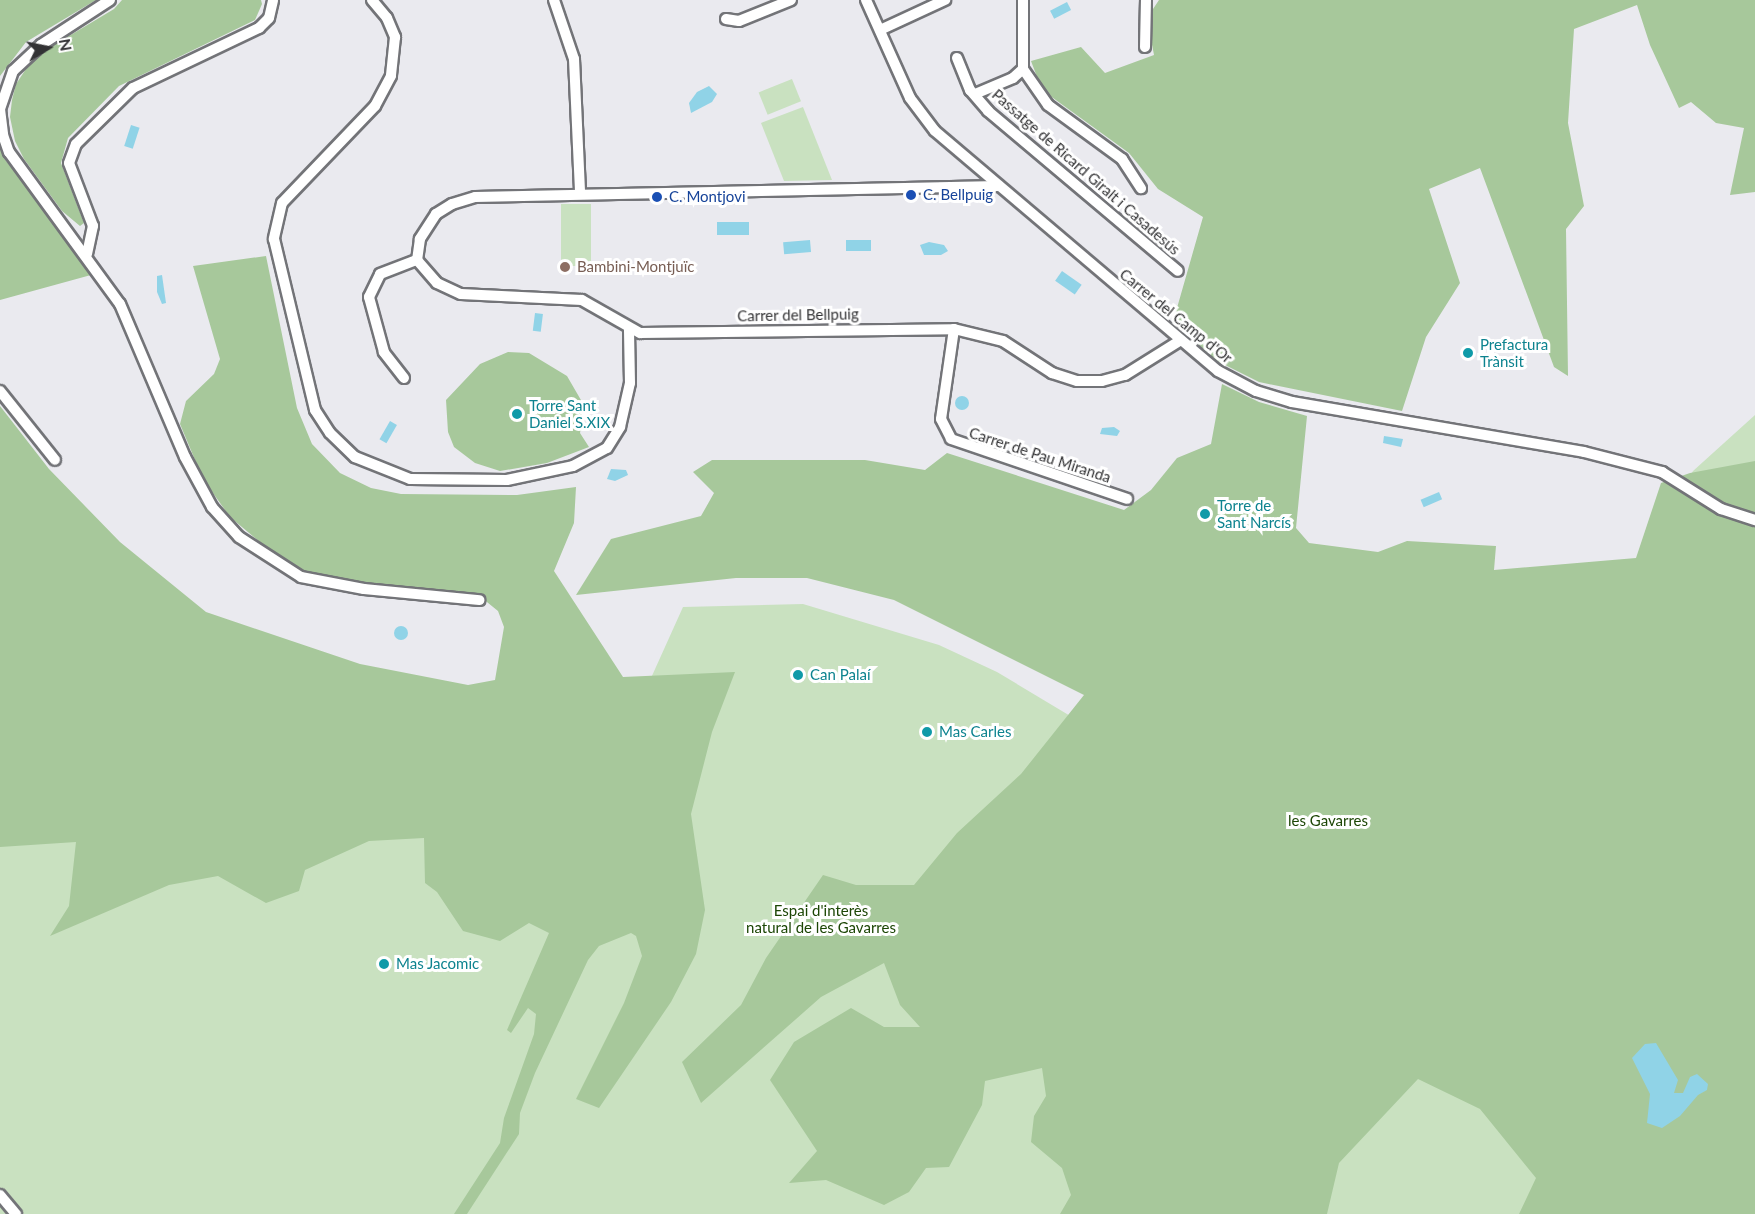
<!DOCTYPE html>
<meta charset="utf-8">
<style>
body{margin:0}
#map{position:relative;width:1755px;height:1214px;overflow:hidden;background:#eaeaef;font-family:Lato,sans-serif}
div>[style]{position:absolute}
.green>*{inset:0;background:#c9e1c0;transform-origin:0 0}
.forest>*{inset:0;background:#a7c89b}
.water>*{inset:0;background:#90d3e7;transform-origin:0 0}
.round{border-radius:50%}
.roads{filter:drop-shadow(2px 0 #737478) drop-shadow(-2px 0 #737478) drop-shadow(0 2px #737478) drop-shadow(0 -2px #737478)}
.street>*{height:10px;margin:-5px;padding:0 5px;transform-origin:5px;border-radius:5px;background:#fff}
.dots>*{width:16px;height:16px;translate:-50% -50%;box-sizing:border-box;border:3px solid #fff;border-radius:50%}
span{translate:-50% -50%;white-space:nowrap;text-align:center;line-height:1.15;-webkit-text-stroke:6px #fff;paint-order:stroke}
.street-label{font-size:15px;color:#323234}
.transit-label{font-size:15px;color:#164399}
.left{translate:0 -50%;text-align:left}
.education-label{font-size:15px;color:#785e54}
.culture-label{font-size:15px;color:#0d838f}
.park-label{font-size:15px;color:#1c4605}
.north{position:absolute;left:18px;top:18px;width:60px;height:60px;-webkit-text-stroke:4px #fff;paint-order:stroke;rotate:80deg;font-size:16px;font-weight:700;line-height:24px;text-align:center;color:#323234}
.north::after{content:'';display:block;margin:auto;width:21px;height:27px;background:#323234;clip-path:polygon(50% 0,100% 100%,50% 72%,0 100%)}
</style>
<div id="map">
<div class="green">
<i style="left:792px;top:79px;width:24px;height:36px;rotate:68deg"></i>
<i style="clip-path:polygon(803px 107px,832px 180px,784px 181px,761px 123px)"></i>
<i style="left:561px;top:204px;width:30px;height:62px"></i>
<i style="clip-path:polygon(1755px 415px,1755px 1214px,0 1214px,0 418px,81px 514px,221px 625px,366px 700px,651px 678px,683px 607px,803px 604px,939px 645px,997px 672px,1082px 723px,1452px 859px,1693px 471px)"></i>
</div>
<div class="forest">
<i style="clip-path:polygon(0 0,96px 0,26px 42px,0 76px)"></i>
<i style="clip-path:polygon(122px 0,261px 0,262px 4px,255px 20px,119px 86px,68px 138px,61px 163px,84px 223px,80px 226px,62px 211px,24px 159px,15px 141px,10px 117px,12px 100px,16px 84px,34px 57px,114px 9px)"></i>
<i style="clip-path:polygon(1159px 0,1755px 0,1755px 192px,1730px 195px,1744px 128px,1716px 123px,1691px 102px,1679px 108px,1650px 45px,1637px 5px,1574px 29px,1568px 123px,1584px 206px,1566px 229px,1568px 376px,1554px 367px,1480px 168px,1429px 189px,1460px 283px,1426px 337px,1402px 411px,1259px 382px,1217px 361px,1173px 322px,1203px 217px,1158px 189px,1129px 153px,1042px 90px,1031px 61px,1081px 47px,1105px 73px,1154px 55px,1149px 29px,1153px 9px)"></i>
<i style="clip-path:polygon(0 146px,6px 161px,47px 209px,91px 275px,0 300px)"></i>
<i style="clip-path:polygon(266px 256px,297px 408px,312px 444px,340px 473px,371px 488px,401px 494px,517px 495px,576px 487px,574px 523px,554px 571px,623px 677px,735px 672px,712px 732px,691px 814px,705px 910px,696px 954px,671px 1002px,599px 1108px,576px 1099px,624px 1003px,642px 956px,636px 936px,631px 933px,599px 946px,588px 960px,535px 1073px,520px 1113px,519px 1134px,467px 1214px,454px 1214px,500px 1143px,504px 1118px,534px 1034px,536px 1014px,528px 1008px,511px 1033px,507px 1030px,549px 933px,529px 923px,500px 941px,463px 931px,437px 892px,425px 883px,424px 838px,369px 841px,305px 870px,299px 891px,266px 903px,218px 876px,169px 885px,50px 936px,69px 906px,76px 842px,0 847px,0 406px,49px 469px,120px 542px,206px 612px,360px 664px,468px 685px,495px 680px,504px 627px,498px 611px,477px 594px,382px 586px,313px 574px,285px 563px,230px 517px,203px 479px,180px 424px,186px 401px,214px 374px,220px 359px,193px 266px)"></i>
<i style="clip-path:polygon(508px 352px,529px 353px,567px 376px,585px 407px,580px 433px,589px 447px,547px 463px,500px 471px,475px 463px,454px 447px,448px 432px,446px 400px,480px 364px)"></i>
<i style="clip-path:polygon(1222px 384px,1259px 402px,1307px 416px,1296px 528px,1309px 543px,1378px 552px,1407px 541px,1496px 546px,1494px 570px,1636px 558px,1661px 483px,1690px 473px,1755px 461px,1755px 1214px,1519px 1214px,1536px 1178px,1480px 1109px,1418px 1079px,1339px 1163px,1327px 1214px,1060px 1214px,1071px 1195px,1062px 1168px,1031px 1142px,1034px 1116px,1046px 1096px,1042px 1068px,985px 1081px,982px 1105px,949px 1167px,926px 1168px,909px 1192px,884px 1205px,826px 1180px,789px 1183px,817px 1151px,770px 1080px,794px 1042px,851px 1008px,884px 1027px,920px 1027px,900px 1005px,884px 963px,821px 997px,701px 1103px,682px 1062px,741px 1005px,766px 958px,823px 875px,856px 885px,914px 885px,957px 833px,1021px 774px,1084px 695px,894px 600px,807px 578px,736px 578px,576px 595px,611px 539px,701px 516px,714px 493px,693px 472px,712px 460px,865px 460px,925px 470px,947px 453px,1124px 510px,1151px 490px,1177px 458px,1211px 444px)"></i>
</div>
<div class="water">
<i style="left:1067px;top:2px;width:9px;height:19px;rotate:63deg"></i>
<i style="clip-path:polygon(709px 86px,717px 94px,712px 102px,691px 113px,689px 103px,697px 92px)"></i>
<i style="left:131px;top:125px;width:9px;height:22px;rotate:18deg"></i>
<i style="left:749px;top:222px;width:13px;height:32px;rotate:90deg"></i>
<i style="left:810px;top:240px;width:12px;height:27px;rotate:85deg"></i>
<i style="left:846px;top:240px;width:25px;height:11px"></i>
<i style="clip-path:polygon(929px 242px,944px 245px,948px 251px,941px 255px,924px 255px,920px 245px)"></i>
<i style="left:1062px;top:271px;width:24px;height:12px;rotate:35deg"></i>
<i style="clip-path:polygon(162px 275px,166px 303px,162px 304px,157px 292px,157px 276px)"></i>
<i style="left:535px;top:313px;width:8px;height:18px;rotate:7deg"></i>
<i class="round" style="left:955px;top:396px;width:14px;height:14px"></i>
<i style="left:390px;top:421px;width:8px;height:21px;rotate:30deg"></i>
<i style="clip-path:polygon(1114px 427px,1120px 431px,1117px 436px,1100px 434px,1102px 428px)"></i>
<i style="clip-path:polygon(1384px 436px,1403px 439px,1401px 447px,1383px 443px)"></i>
<i style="clip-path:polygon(611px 469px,626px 470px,628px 475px,615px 481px,607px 479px)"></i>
<i style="left:1439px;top:492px;width:8px;height:20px;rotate:67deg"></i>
<i class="round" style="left:394px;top:626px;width:14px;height:14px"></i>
<i style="clip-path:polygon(1645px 1044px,1656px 1043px,1678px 1080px,1674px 1093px,1683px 1093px,1690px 1077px,1697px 1074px,1708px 1084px,1707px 1090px,1698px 1095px,1680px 1116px,1662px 1128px,1647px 1123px,1650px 1094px,1632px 1058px)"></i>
</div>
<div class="roads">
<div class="street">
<i style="left:110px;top:0;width:82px;rotate:146.9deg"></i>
<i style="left:41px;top:45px;width:38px;rotate:137deg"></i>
<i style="left:13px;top:71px;width:40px;rotate:108.9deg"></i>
<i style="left:0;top:109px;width:26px;rotate:83deg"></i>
<i style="left:3px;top:135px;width:18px;rotate:71deg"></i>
<i style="left:9px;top:152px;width:188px;rotate:53.9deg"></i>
<i style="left:120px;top:304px;width:166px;rotate:67deg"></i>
<i style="left:185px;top:457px;width:57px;rotate:61.6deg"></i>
<i style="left:212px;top:507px;width:40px;rotate:48deg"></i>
<i style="left:239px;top:537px;width:74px;rotate:32.8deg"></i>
<i style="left:301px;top:577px;width:64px;rotate:10.8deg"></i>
<i style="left:364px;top:589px;width:116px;rotate:5.5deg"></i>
<i style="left:372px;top:0;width:23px;rotate:50deg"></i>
<i style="left:387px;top:18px;width:21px;rotate:67deg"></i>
<i style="left:395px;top:37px;width:39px;rotate:96deg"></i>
<i style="left:391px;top:76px;width:34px;rotate:118deg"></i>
<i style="left:375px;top:106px;width:134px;rotate:133.8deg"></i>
<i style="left:282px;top:203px;width:37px;rotate:103deg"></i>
<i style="left:274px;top:239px;width:176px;rotate:76.5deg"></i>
<i style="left:315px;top:410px;width:27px;rotate:57deg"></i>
<i style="left:330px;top:433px;width:35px;rotate:44deg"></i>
<i style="left:355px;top:457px;width:59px;rotate:21.8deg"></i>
<i style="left:410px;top:479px;width:97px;rotate:0.6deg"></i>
<i style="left:507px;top:480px;width:67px;rotate:-12deg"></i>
<i style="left:573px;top:466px;width:38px;rotate:-28deg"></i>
<i style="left:607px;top:448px;width:25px;rotate:-58deg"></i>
<i style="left:620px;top:427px;width:45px;rotate:-77.2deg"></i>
<i style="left:630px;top:383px;width:54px;rotate:-91.1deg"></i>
<i style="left:554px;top:0;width:62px;rotate:71.3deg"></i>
<i style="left:574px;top:59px;width:134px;rotate:87.4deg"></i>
<i style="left:866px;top:0;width:107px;rotate:65.8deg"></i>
<i style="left:910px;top:98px;width:41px;rotate:52.9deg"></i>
<i style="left:935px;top:131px;width:371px;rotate:40.3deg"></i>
<i style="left:1218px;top:371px;width:43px;rotate:27.8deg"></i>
<i style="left:1256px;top:391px;width:38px;rotate:17deg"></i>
<i style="left:1292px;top:402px;width:296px;rotate:9.7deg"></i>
<i style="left:1584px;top:452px;width:81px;rotate:14.4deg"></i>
<i style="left:1662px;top:472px;width:70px;rotate:32.1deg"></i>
<i style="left:1721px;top:509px;width:36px;rotate:18deg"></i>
<i style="left:1023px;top:0;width:69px;rotate:90deg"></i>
<i style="left:1023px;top:69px;width:44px;rotate:55.2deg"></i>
<i style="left:1048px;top:105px;width:92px;rotate:36.1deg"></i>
<i style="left:1122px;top:159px;width:35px;rotate:57deg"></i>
<i style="left:726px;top:19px;width:13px;rotate:9deg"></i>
<i style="left:739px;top:21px;width:56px;rotate:-22deg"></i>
<i style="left:880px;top:30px;width:72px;rotate:-24.8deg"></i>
<i style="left:1145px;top:47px;width:47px;rotate:-88.8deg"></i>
<i style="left:957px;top:58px;width:35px;rotate:68deg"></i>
<i style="left:970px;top:90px;width:28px;rotate:49deg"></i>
<i style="left:988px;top:111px;width:248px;rotate:40.1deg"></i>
<i style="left:975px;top:94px;width:41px;rotate:-22.8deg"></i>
<i style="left:1013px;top:78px;width:13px;rotate:-42deg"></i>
<i style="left:999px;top:186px;width:524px;rotate:178.8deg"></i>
<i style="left:475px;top:197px;width:24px;rotate:163deg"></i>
<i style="left:452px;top:204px;width:19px;rotate:148deg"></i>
<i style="left:436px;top:214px;width:30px;rotate:123deg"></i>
<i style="left:420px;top:239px;width:21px;rotate:98deg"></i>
<i style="left:417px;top:260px;width:30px;rotate:49deg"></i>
<i style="left:437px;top:283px;width:26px;rotate:25deg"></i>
<i style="left:461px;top:294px;width:121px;rotate:2.8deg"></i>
<i style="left:582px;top:300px;width:67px;rotate:29.6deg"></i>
<i style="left:640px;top:333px;width:314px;rotate:-0.7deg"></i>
<i style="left:954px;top:329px;width:50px;rotate:13.8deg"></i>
<i style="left:1003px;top:341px;width:59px;rotate:33.1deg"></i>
<i style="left:1052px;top:373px;width:26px;rotate:18deg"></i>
<i style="left:1077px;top:381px;width:25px"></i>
<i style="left:1102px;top:381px;width:24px;rotate:-15deg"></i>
<i style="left:1125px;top:375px;width:66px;rotate:-32deg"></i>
<i style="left:87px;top:254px;width:29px;rotate:-78deg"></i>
<i style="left:93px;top:226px;width:67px;rotate:-110.9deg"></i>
<i style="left:69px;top:163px;width:20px;rotate:-70deg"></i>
<i style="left:76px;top:144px;width:80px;rotate:-44.5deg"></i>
<i style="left:133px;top:88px;width:140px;rotate:-25.5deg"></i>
<i style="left:259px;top:28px;width:14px;rotate:-45deg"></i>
<i style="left:269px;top:18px;width:18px;rotate:-77deg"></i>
<i style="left:954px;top:329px;width:91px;rotate:98.2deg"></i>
<i style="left:941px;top:419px;width:22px;rotate:63deg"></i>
<i style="left:951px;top:439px;width:186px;rotate:18.8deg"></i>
<i style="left:404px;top:378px;width:33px;rotate:-128deg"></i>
<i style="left:384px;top:352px;width:57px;rotate:-105.3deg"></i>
<i style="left:369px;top:297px;width:25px;rotate:-64deg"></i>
<i style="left:380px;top:274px;width:40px;rotate:-21deg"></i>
<i style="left:0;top:391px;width:88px;rotate:51.4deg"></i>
<i style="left:0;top:1195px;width:25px;rotate:50deg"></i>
</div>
</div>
<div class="dots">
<i style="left:911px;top:195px;background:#1a4fb4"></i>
<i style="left:657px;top:197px;background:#1a4fb4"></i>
<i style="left:565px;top:267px;background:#8d6e63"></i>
<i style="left:1468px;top:353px;background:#0f9aa8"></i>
<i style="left:517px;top:414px;background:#0f9aa8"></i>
<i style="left:1205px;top:514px;background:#0f9aa8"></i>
<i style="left:798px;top:675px;background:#0f9aa8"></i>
<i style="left:927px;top:732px;background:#0f9aa8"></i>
<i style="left:384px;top:964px;background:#0f9aa8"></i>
</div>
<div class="street-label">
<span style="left:1086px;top:172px;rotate:41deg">Passatge de Ricard Giralt i Casadesús</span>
<span style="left:798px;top:315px;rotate:-1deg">Carrer del Bellpuig</span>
<span style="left:1176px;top:316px;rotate:39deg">Carrer del Camp d'Or</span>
<span style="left:1040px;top:455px;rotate:18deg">Carrer de Pau Miranda</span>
</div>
<div class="transit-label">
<span class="left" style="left:923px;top:195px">C. Bellpuig</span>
<span class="left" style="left:669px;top:197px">C. Montjovi</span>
</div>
<div class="education-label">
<span class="left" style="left:577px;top:267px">Bambini-Montjuïc</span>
</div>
<div class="culture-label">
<span class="left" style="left:1480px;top:353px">Prefactura<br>Trànsit</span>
<span class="left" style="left:529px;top:414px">Torre Sant<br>Daniel S.XIX</span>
<span class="left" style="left:1217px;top:514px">Torre de<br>Sant Narcís</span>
<span class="left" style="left:810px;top:675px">Can Palaí</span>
<span class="left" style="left:939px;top:732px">Mas Carles</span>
<span class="left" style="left:396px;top:964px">Mas Jacomic</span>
</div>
<div class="park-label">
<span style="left:1328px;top:821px">les Gavarres</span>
<span style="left:821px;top:919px">Espai d'interès<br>natural de les Gavarres</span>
</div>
<div class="north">N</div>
</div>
